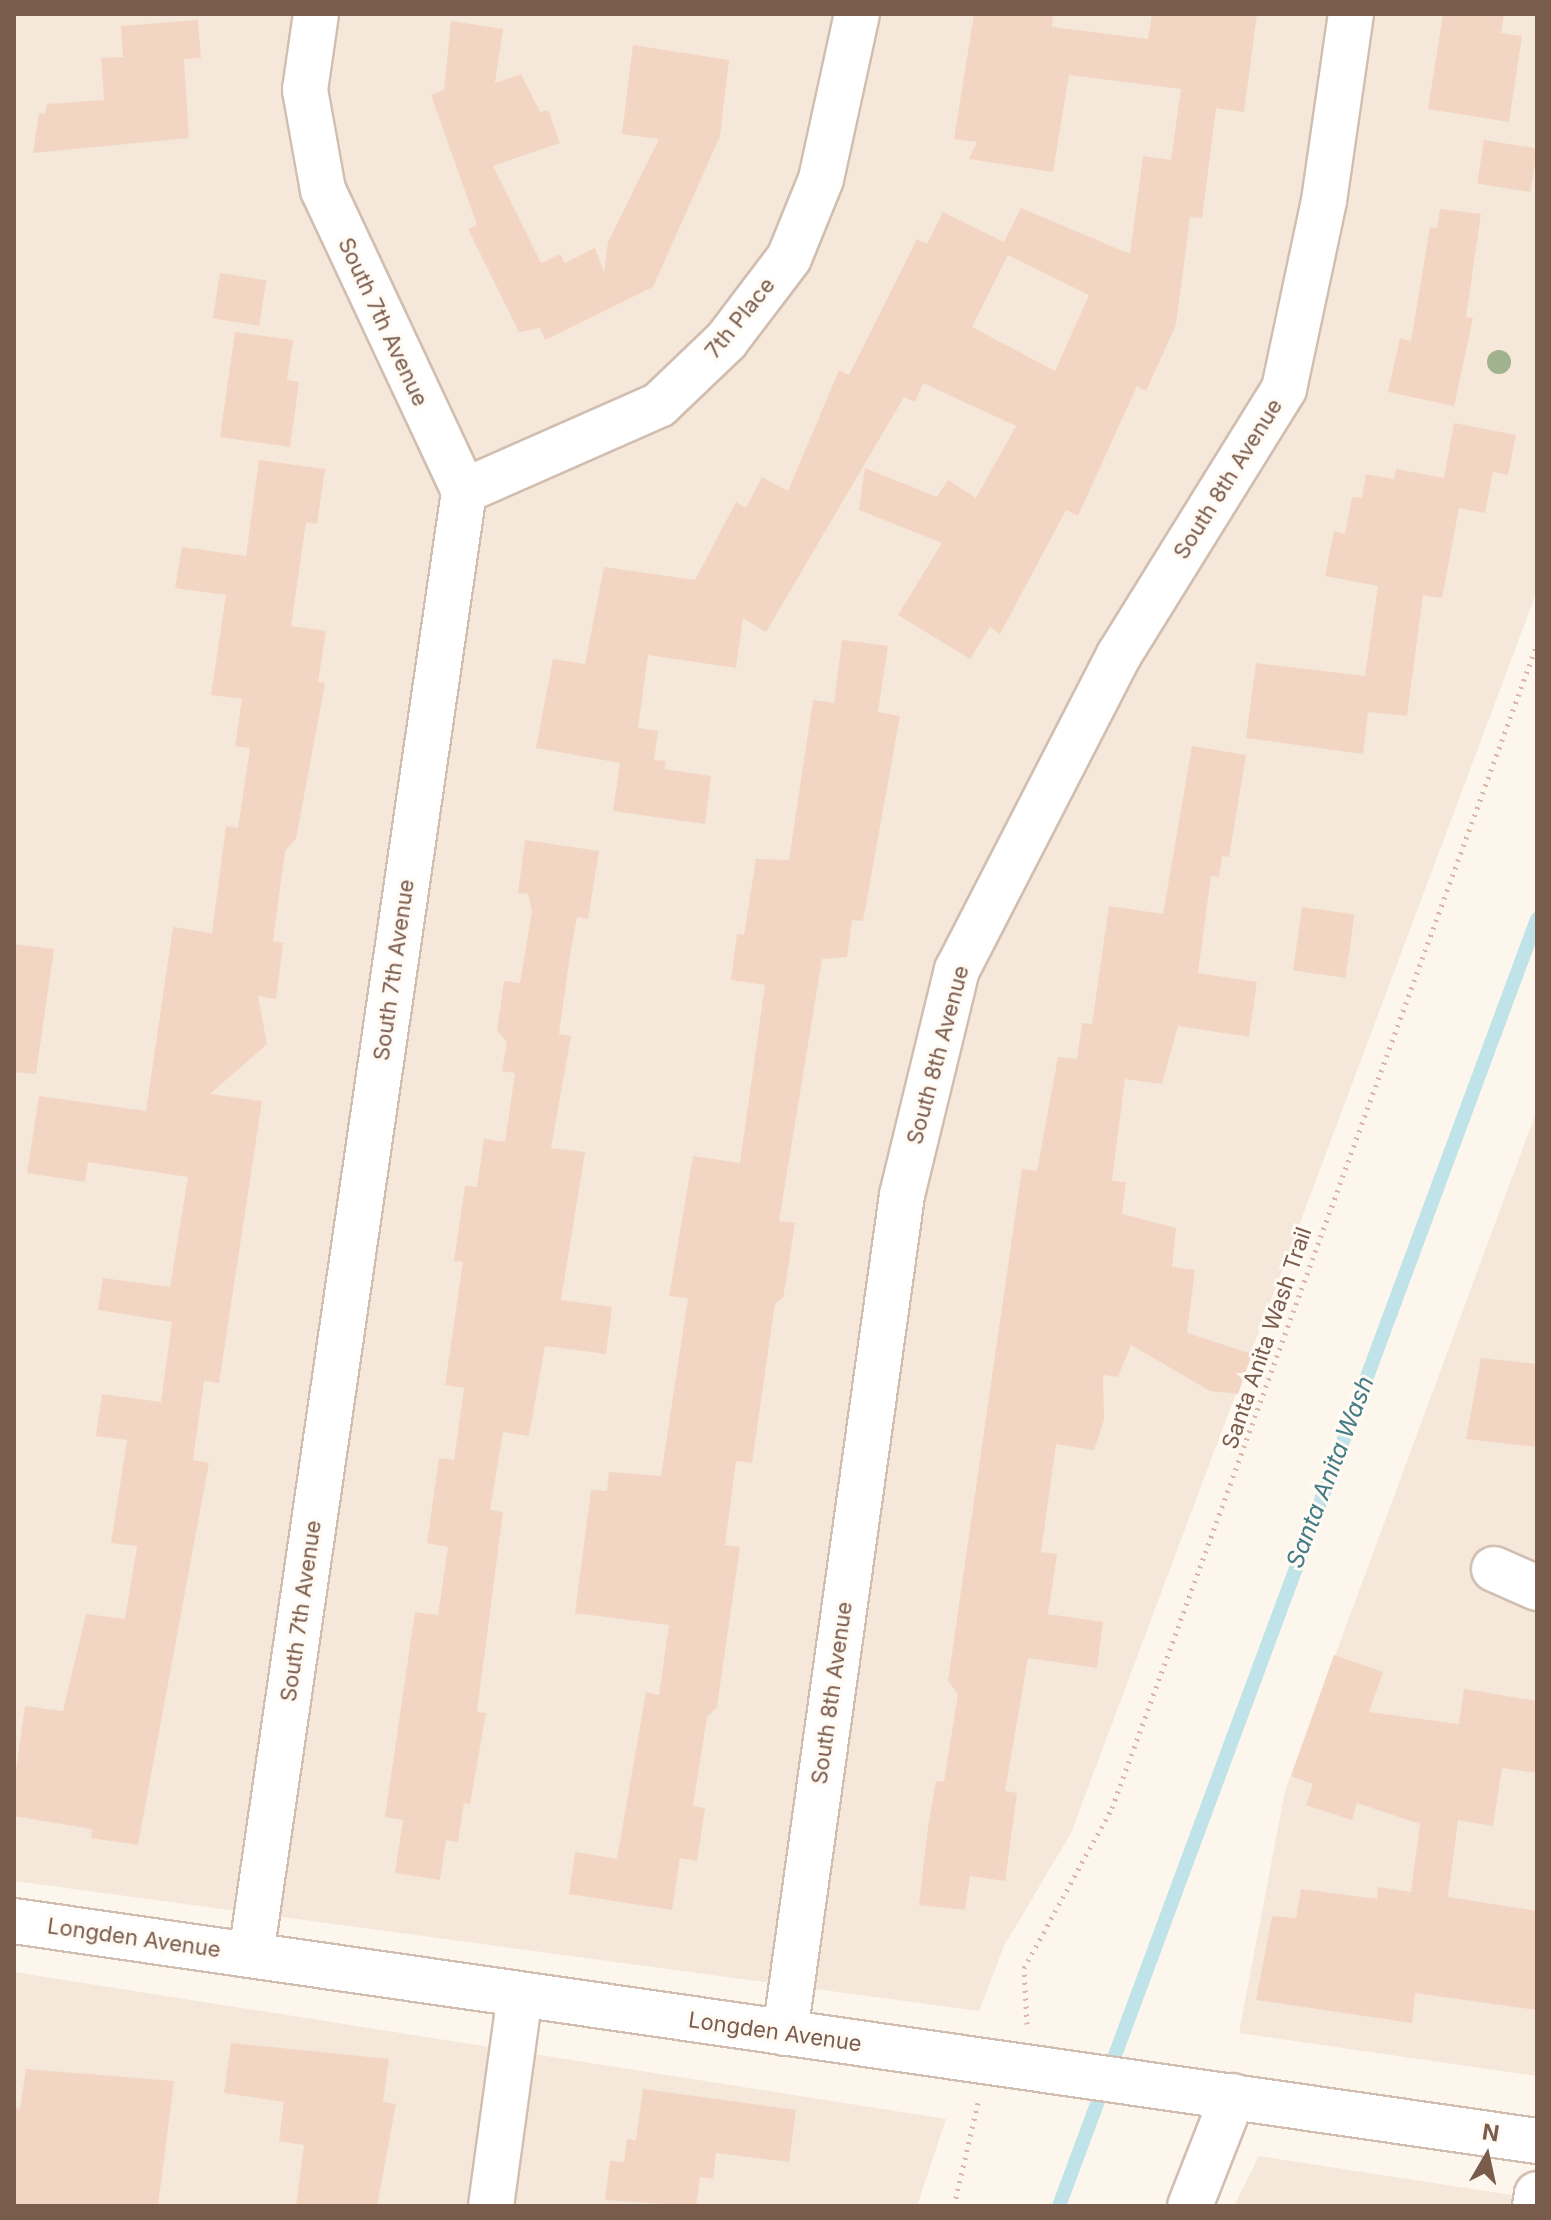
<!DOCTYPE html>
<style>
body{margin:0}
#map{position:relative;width:1551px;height:2220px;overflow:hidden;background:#fdf6ec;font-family:Inter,sans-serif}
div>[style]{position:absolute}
.residential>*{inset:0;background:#f5e8da}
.stream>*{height:14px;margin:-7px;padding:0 7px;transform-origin:7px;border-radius:7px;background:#bfe3e8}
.building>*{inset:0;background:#f3d5c3;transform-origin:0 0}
.path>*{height:5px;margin-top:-2.5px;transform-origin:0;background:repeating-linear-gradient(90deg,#d9b8a5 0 2px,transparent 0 8px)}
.roads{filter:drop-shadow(2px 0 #d1beb0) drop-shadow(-2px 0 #d1beb0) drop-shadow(0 2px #d1beb0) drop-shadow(0 -2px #d1beb0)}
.street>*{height:44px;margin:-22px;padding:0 22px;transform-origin:22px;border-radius:22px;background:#fff}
.secondary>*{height:44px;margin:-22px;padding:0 22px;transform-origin:22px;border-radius:22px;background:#fff}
.trees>*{width:24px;height:24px;margin:-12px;border-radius:50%;background:#a0b28e}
span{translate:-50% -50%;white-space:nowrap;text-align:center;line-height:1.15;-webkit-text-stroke:6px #fffaf3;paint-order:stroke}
.street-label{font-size:22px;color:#7a5c4d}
.water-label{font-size:24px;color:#437c86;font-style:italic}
.frame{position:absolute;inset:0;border:16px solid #7a5c4d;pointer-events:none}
.north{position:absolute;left:1447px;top:2116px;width:80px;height:80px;-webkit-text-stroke:6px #fffaf3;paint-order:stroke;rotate:9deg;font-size:22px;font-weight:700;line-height:32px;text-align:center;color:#7a5c4d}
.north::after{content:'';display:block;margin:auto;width:28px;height:36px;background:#7a5c4d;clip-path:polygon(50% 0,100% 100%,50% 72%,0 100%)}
</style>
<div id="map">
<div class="residential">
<i style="clip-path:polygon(14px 14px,1537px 14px,1537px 591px,1071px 1833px,1004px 1946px,979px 2011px,14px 1881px)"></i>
<i style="clip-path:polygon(1537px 1110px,1537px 2076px,1239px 2033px,1285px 1791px)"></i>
<i style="clip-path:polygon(14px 1972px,946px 2119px,917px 2206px,14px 2206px)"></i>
<i style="clip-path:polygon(1259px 2156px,1537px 2199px,1537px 2206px,1234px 2206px)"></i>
</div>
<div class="stream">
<i style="left:1059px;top:2206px;width:1373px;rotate:-69.62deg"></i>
</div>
<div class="building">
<i style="clip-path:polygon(evenodd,974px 14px,1053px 14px,1052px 27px,1148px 39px,1152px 14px,1257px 14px,1244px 112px,1216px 108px,1202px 218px,1190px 217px,1176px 325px,1146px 391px,1137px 386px,1078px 516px,1066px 510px,1000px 634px,990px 627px,970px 659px,898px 615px,942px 543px,859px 510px,865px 468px,937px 497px,948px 480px,976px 498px,1016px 426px,923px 383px,915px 402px,904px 397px,766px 632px,743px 618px,736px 668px,648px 655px,638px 728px,658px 731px,654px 760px,666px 761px,664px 769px,711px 776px,705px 824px,613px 811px,620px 763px,536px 748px,553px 659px,585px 664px,604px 567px,695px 580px,736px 502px,746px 508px,762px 477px,788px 491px,839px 370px,849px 375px,917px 239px,927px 244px,943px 212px,1004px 242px,1021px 208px,1130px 254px,1143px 156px,1171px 160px,1181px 89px,1069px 75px,1053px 172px,969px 159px,977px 142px,954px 139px,974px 14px,1008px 255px,1089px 295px,1055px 371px,972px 327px,1008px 255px)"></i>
<i style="clip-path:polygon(1443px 14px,1504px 14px,1501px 33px,1522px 36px,1509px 122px,1428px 109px)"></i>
<i style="clip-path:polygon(198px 20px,201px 58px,184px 59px,189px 138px,33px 153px,39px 113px,45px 114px,47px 104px,104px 100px,101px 58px,123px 57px,121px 26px)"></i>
<i style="clip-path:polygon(451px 21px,503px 29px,495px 83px,521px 74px,540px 112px,548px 110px,560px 143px,493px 166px,541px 263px,560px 254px,565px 263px,595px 248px,604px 273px,608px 242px,659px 139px,622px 134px,633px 45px,729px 60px,720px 136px,653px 287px,545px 340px,540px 328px,519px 332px,468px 229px,477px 225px,431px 95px,444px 90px)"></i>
<i style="left:1484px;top:140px;width:54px;height:44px;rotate:9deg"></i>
<i style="clip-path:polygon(1440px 209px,1481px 214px,1466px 317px,1473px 318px,1454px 406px,1388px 392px,1400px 338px,1411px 341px,1430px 227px,1437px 228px)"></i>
<i style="left:220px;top:273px;width:47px;height:46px;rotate:9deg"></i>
<i style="clip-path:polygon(235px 332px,293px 340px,287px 380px,299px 382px,290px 447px,220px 437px)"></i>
<i style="clip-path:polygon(1454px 423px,1516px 435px,1508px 475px,1493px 472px,1485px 513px,1459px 508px,1442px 598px,1423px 595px,1407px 716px,1368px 712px,1363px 754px,1246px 738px,1256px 663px,1365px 676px,1378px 586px,1325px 576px,1334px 531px,1345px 534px,1352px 497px,1362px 498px,1366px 474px,1394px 479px,1396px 469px,1444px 478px)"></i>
<i style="clip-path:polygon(259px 460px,325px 469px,317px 524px,306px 522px,291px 626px,326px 631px,318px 682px,325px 683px,296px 839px,285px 851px,273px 941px,283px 943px,276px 999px,258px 996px,267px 1044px,210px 1094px,262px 1101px,219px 1383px,204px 1381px,193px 1460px,209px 1463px,138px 1845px,91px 1838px,92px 1829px,14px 1816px,14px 1785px,25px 1706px,63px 1711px,86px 1614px,125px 1619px,137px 1546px,111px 1543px,127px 1440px,96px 1436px,102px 1394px,161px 1402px,172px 1322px,98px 1310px,103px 1278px,170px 1287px,188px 1177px,88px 1162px,85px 1182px,27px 1173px,39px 1096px,146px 1111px,173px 927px,212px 933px,226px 826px,238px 828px,250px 748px,235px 746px,242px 699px,211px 695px,226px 595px,175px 588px,182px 547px,246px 556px)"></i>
<i style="clip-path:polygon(842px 640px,888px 646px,878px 712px,900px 716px,863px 921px,852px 920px,847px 957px,822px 959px,779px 1221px,795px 1223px,788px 1269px,783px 1298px,775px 1303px,752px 1463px,736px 1461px,725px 1545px,740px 1547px,717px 1707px,707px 1717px,693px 1806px,705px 1808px,697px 1861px,680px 1858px,672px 1910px,569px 1894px,575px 1852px,617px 1859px,646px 1692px,659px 1695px,669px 1625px,575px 1613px,591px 1490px,607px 1491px,609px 1472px,661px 1476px,688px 1298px,669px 1296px,693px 1156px,740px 1163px,765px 985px,731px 980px,737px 934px,744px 935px,756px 859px,789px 860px,813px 700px,834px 703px)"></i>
<i style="clip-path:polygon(1192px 746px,1246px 755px,1229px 857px,1222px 856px,1219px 877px,1211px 876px,1198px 973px,1257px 982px,1249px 1037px,1178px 1026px,1162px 1084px,1125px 1079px,1112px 1181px,1126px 1182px,1122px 1214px,1176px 1228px,1172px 1267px,1195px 1270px,1187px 1333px,1252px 1354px,1238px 1394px,1210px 1391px,1131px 1345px,1118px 1377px,1103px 1375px,1104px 1420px,1094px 1450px,1056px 1444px,1041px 1552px,1057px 1554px,1048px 1614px,1103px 1622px,1097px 1668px,1028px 1658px,1005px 1791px,1017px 1793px,1005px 1881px,970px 1876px,965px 1910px,919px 1905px,928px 1827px,936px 1781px,944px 1782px,958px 1694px,948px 1681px,1022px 1169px,1037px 1171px,1058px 1057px,1077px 1059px,1082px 1023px,1092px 1024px,1109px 906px,1163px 914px)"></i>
<i style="clip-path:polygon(525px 840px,599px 851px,588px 919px,577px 917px,570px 955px,559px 1034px,571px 1036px,551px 1148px,585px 1152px,561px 1300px,612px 1307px,606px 1354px,545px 1346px,529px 1436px,503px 1432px,490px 1510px,503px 1512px,477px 1712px,486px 1713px,470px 1804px,464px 1803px,458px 1842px,446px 1840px,440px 1880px,395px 1873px,403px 1820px,385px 1817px,415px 1612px,438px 1615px,448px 1547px,427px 1543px,439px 1458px,454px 1460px,464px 1388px,445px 1385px,463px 1262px,454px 1261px,465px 1186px,477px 1187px,484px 1139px,505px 1142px,515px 1073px,502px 1071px,507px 1042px,497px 1031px,504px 981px,520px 983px,532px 911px,528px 894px,518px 893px)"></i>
<i style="left:1302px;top:907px;width:53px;height:64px;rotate:8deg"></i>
<i style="clip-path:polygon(14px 944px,54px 949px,36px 1074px,14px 1072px)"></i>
<i style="clip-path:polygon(1481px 1358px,1537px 1364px,1537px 1447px,1466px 1439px)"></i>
<i style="clip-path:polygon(1334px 1655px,1383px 1672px,1369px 1712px,1459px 1724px,1464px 1689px,1537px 1701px,1537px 1773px,1502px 1768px,1493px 1826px,1458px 1820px,1448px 1897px,1537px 1911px,1537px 2010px,1415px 1993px,1412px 2023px,1256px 2000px,1272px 1916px,1296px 1918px,1301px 1889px,1377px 1899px,1378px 1887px,1411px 1892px,1420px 1824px,1357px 1803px,1352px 1820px,1306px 1805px,1313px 1784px,1291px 1776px)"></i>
<i style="clip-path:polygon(231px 2043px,389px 2059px,383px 2102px,396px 2104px,377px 2206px,296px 2206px,304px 2145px,279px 2141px,284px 2102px,224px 2093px)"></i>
<i style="clip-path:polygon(26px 2069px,174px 2081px,158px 2206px,14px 2206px,14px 2108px,20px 2109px)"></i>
<i style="clip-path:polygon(643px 2089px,796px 2110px,789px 2162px,716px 2153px,713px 2179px,700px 2177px,696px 2206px,605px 2200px,610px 2161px,624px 2162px,627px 2139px,636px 2140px)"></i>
</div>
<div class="path">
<i style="left:1027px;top:2024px;width:56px;rotate:-93.1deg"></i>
<i style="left:1024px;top:1968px;width:183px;rotate:-61.2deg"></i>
<i style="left:1112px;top:1808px;width:1239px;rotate:-69.94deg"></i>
<i style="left:954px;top:2206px;width:106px;rotate:-76.9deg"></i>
</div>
<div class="roads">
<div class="street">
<i style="left:464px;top:491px;width:213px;rotate:-23.8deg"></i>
<i style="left:659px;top:405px;width:93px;rotate:-43.7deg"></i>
<i style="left:726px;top:341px;width:104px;rotate:-52.8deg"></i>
<i style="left:789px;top:258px;width:85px;rotate:-67.9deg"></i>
<i style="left:821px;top:179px;width:169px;rotate:-77.7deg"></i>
<i style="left:1494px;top:1569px;width:47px;rotate:23.8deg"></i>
<i style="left:251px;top:1955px;width:1479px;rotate:-81.72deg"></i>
<i style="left:464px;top:491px;width:332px;rotate:-115.1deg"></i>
<i style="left:323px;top:190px;width:102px;rotate:-100.2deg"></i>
<i style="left:305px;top:90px;width:77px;rotate:-81.8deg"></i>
<i style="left:785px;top:2033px;width:846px;rotate:-82.05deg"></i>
<i style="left:902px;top:1195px;width:232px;rotate:-76.3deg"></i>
<i style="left:957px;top:970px;width:354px;rotate:-62.8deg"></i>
<i style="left:1119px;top:655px;width:313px;rotate:-58.2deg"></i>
<i style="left:1284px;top:389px;width:192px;rotate:-78deg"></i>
<i style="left:1324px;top:201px;width:189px;rotate:-81.8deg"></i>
<i style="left:491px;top:2206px;width:213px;rotate:-82.2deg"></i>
<i style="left:1190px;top:2206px;width:118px;rotate:-68.6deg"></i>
<i style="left:1535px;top:2206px;width:12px;rotate:-81deg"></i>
</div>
<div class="secondary">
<i style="left:14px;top:1921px;width:1539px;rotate:8.22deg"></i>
</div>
</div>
<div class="trees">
<i style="left:1499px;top:362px"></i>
</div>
<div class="street-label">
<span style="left:740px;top:318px;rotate:-51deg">7th Place</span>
<span style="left:383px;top:322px;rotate:65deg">South 7th Avenue</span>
<span style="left:1228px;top:479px;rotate:-58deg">South 8th Avenue</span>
<span style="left:394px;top:970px;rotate:-82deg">South 7th Avenue</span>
<span style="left:938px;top:1055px;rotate:-75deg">South 8th Avenue</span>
<span style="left:1267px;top:1338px;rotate:-71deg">Santa Anita Wash Trail</span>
<span style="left:301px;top:1611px;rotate:-82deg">South 7th Avenue</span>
<span style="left:832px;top:1693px;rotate:-82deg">South 8th Avenue</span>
<span style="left:134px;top:1938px;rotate:8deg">Longden Avenue</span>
<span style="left:775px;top:2032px;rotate:8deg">Longden Avenue</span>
</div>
<div class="water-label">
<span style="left:1330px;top:1472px;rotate:-69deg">Santa Anita Wash</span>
</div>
<div class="frame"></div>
<div class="north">N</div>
</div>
